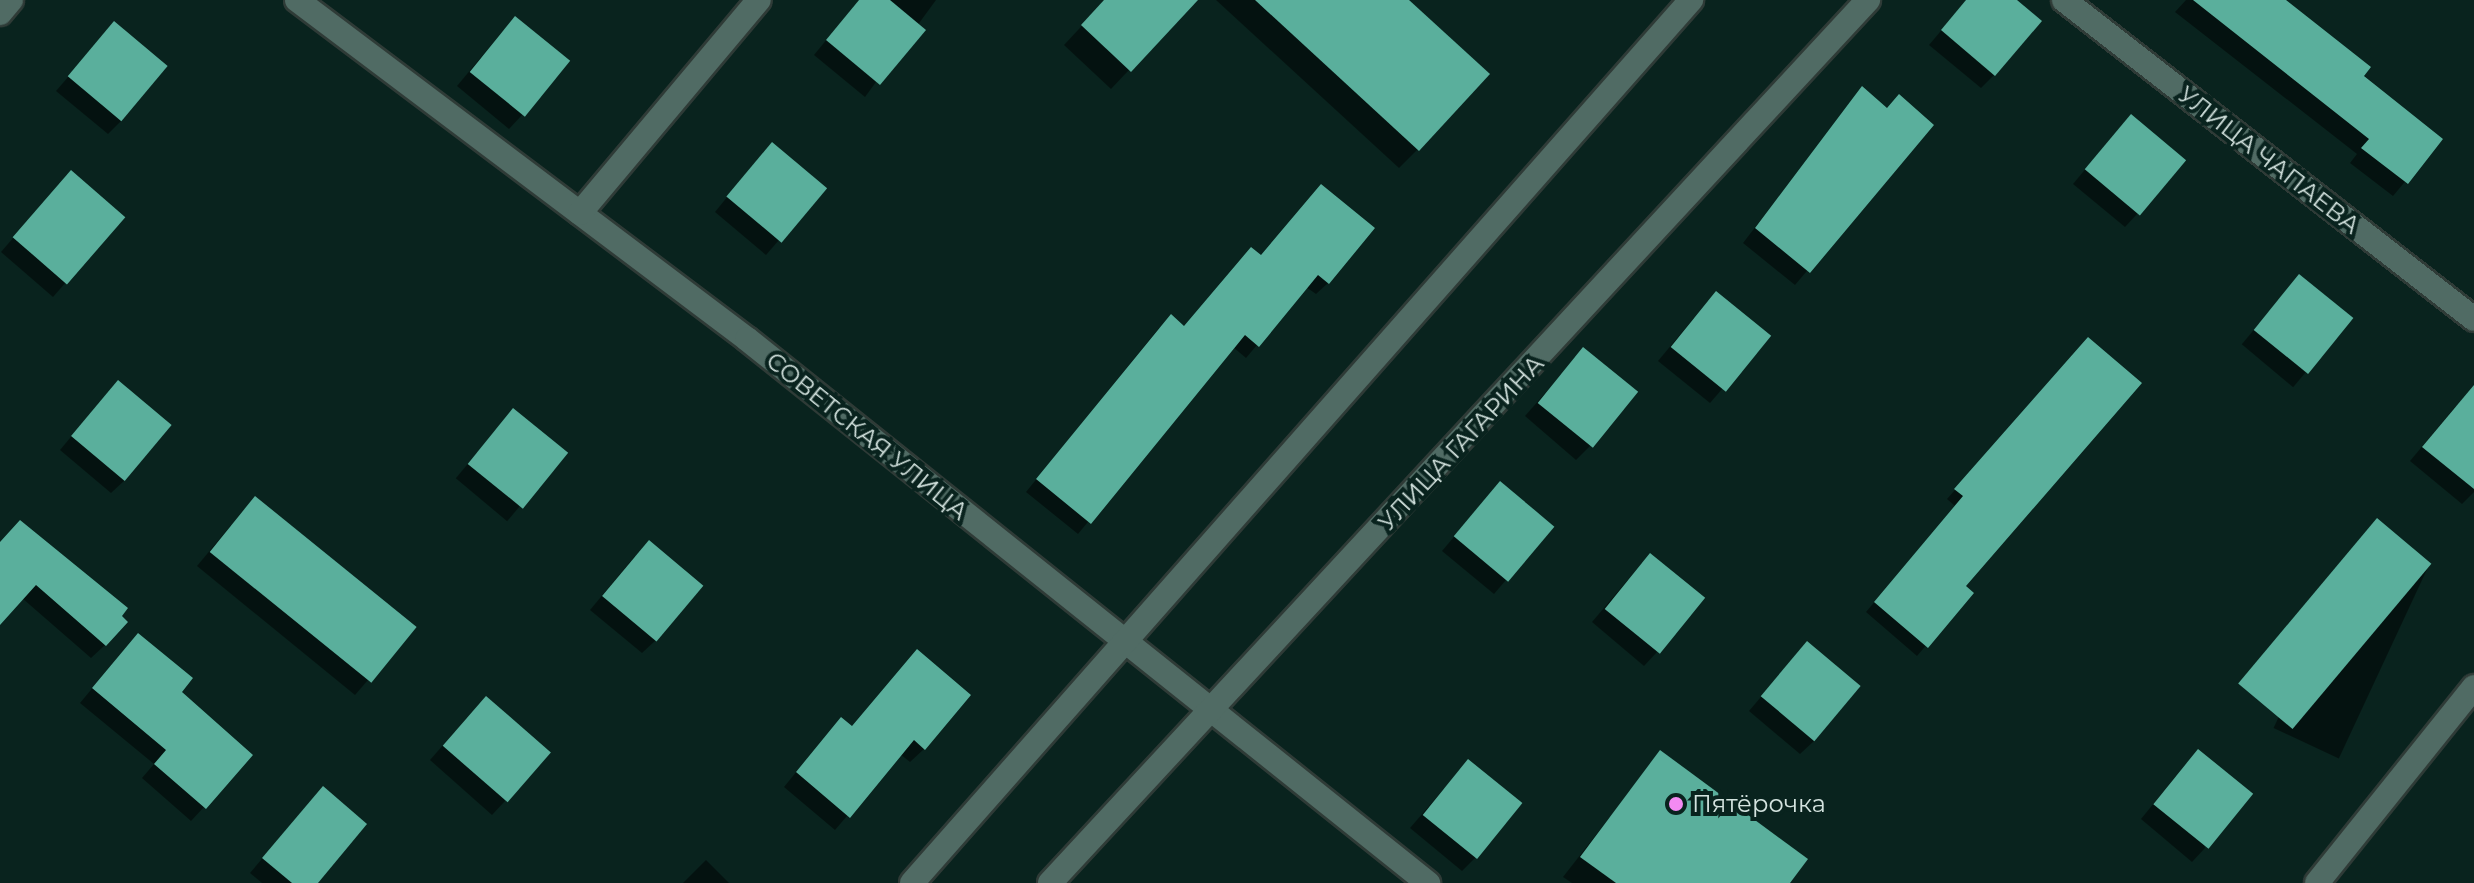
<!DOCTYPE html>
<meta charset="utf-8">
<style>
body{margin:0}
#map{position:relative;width:2474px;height:883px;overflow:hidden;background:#09231e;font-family:Montserrat,sans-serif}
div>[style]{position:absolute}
.shadow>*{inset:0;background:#0007;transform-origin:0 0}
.building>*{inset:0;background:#5aaf9c;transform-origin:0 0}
.roads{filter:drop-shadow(2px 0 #2f3b37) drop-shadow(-2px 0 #2f3b37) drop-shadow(0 2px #2f3b37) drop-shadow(0 -2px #2f3b37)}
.minor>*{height:24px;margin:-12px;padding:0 12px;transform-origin:12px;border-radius:12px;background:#506b64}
.dots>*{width:22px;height:22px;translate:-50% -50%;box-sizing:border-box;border:4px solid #09231e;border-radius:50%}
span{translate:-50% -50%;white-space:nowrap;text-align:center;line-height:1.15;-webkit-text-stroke:8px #09231e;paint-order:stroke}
.street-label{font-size:24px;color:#d4e3df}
.poi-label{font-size:24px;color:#d4e3df}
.left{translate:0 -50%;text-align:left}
</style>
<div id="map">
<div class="shadow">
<i style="clip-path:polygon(859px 0,936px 0,865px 97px,814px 55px)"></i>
<i style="clip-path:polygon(1106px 0,1195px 0,1111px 89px,1064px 45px)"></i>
<i style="clip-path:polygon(1216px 0,1406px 0,1418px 149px,1399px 168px)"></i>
<i style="clip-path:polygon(1967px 0,2014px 0,1994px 75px,1981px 88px,1929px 45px)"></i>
<i style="clip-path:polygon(2186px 0,2275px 0,2440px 140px,2393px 196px,2350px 163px,2357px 154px,2175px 12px)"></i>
<i style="clip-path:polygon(114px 24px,121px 121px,108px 134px,56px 91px)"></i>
<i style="clip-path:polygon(502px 32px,522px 115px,509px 129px,457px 86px)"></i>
<i style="clip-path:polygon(1862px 89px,1886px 110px,1931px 125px,1795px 285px,1743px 243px)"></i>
<i style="clip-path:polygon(2118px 130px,2138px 213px,2125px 227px,2073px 184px)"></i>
<i style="clip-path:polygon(759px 158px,824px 188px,766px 255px,715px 212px)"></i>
<i style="clip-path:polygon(58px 186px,123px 217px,53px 297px,1px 252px)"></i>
<i style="clip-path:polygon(1321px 186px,1372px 229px,1328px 283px,1316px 294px,1306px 287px,1246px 358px,1233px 347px,1078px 534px,1026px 492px,1159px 328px,1184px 327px,1239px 261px,1251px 249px,1260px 257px)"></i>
<i style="left:2299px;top:276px;width:67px;height:89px;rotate:40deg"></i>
<i style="clip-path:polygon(1703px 307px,1768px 336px,1710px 403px,1658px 361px)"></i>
<i style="clip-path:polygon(2080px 348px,1963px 586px,1971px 593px,1917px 656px,1866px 612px,1955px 506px,1947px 499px)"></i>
<i style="clip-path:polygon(1583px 350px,1590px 446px,1576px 460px,1525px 416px)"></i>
<i style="clip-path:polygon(105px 396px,125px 480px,111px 493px,60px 450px)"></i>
<i style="clip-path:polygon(2474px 398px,2474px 492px,2462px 504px,2410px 461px,2455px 407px)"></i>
<i style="left:513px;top:410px;width:67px;height:89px;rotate:40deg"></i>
<i style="clip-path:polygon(1487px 498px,1551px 527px,1494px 594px,1442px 551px)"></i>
<i style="clip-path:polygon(242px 512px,413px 628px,355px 695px,197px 566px)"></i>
<i style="left:2364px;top:534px;width:72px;height:214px;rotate:25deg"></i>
<i style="clip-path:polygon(0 543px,105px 645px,91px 658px,22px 598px,0 621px)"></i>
<i style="clip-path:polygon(635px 556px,656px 640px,642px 653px,590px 610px)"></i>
<i style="clip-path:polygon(1637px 569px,1657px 652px,1644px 666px,1592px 622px)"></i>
<i style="clip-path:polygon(125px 649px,179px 692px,204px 807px,191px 821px,142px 778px,154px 764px,80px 703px)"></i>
<i style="clip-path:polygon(1794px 658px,1814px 741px,1800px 754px,1749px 711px)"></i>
<i style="clip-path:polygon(904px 665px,924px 749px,910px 762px,900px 754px,835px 830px,784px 787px,828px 733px,851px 728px)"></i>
<i style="clip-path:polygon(472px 712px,505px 801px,492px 815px,430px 760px)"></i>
<i style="clip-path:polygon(1660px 753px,1788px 883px,1572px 883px,1563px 877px)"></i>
<i style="clip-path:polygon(1468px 761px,1475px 858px,1462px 871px,1410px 828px)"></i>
<i style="clip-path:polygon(2185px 765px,2205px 848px,2192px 862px,2141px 819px)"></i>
<i style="clip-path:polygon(310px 802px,315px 883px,262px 883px,250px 873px)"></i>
<i style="clip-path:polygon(706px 860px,729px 883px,683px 883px)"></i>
</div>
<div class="building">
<i style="clip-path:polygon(859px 0,890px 0,926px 30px,880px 85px,826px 40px)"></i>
<i style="clip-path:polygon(1104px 0,1198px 0,1131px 72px,1081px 25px)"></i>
<i style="clip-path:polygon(1255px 0,1409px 0,1490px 74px,1419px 151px)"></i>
<i style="clip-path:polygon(1966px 0,2017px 0,2042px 21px,1995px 76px,1941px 30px)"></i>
<i style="clip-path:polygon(2193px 0,2286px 0,2371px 67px,2364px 76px,2443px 139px,2408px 184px,2361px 148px,2369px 139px)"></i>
<i style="left:515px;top:16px;width:71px;height:72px;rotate:39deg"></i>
<i style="left:114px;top:21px;width:70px;height:72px;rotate:40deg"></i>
<i style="clip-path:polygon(1862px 86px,1887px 108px,1899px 94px,1934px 125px,1810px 273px,1755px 228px)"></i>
<i style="left:2131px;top:114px;width:72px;height:72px;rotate:40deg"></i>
<i style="left:772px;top:142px;width:72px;height:71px;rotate:40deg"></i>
<i style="left:71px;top:170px;width:72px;height:89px;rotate:41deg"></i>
<i style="clip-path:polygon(1321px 184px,1375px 228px,1329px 284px,1318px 275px,1259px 347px,1245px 335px,1091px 524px,1036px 479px,1171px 314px,1184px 326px,1251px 247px,1261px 255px)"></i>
<i style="left:2299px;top:274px;width:70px;height:72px;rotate:39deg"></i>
<i style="left:1716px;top:291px;width:71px;height:72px;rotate:39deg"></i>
<i style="clip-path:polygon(2088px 337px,2142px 383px,1966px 586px,1974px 593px,1928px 648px,1874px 602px,1963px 496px,1954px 489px)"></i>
<i style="left:1583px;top:347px;width:71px;height:72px;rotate:39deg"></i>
<i style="left:118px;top:380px;width:70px;height:73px;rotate:40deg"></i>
<i style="clip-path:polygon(2474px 385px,2474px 489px,2422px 447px)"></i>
<i style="left:513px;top:408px;width:71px;height:72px;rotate:39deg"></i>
<i style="left:1500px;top:481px;width:71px;height:72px;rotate:40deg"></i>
<i style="left:255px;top:496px;width:208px;height:72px;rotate:39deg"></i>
<i style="left:2377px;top:518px;width:71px;height:216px;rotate:40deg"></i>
<i style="clip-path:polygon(20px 520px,128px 608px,122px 616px,128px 622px,106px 646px,36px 585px,0 625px,0 542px)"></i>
<i style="left:649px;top:540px;width:71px;height:73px;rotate:40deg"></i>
<i style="left:1650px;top:553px;width:71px;height:72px;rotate:39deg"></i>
<i style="clip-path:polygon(138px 633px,193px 678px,182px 692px,253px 755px,206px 809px,154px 764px,166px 750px,92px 688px)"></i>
<i style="left:1807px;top:641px;width:70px;height:72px;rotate:40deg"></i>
<i style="clip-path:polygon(917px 649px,971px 695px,925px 750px,914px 740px,850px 818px,796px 772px,841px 717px,852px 726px)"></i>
<i style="left:486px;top:696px;width:86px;height:66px;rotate:41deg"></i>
<i style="left:2198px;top:749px;width:71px;height:71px;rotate:39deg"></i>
<i style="clip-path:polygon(1660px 750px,1808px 859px,1790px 883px,1616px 883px,1580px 857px)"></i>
<i style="left:1468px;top:759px;width:70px;height:72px;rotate:39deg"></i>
<i style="clip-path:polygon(323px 786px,367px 824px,318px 883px,292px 883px,262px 858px)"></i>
</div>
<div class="roads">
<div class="minor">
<i style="left:297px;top:0;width:563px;rotate:36.99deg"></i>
<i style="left:747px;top:339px;width:872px;rotate:38.62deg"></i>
<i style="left:2064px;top:0;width:519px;rotate:37.88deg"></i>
<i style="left:0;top:13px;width:17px;rotate:-50deg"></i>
<i style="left:580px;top:213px;width:278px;rotate:-50deg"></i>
<i style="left:912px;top:883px;width:1178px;rotate:-48.58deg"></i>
<i style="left:1050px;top:883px;width:1204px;rotate:-47.19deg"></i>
<i style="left:2317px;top:883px;width:251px;rotate:-51.3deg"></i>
</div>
</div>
<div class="dots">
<i style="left:1676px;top:804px;background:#f38af2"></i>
</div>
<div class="street-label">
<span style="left:2269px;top:160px;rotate:38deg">УЛИЦА ЧАПАЕВА</span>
<span style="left:867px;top:436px;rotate:39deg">СОВЕТСКАЯ УЛИЦА</span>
<span style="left:1461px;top:443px;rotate:-47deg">УЛИЦА ГАГАРИНА</span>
</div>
<div class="poi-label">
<span class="left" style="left:1692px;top:804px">Пятёрочка</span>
</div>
</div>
